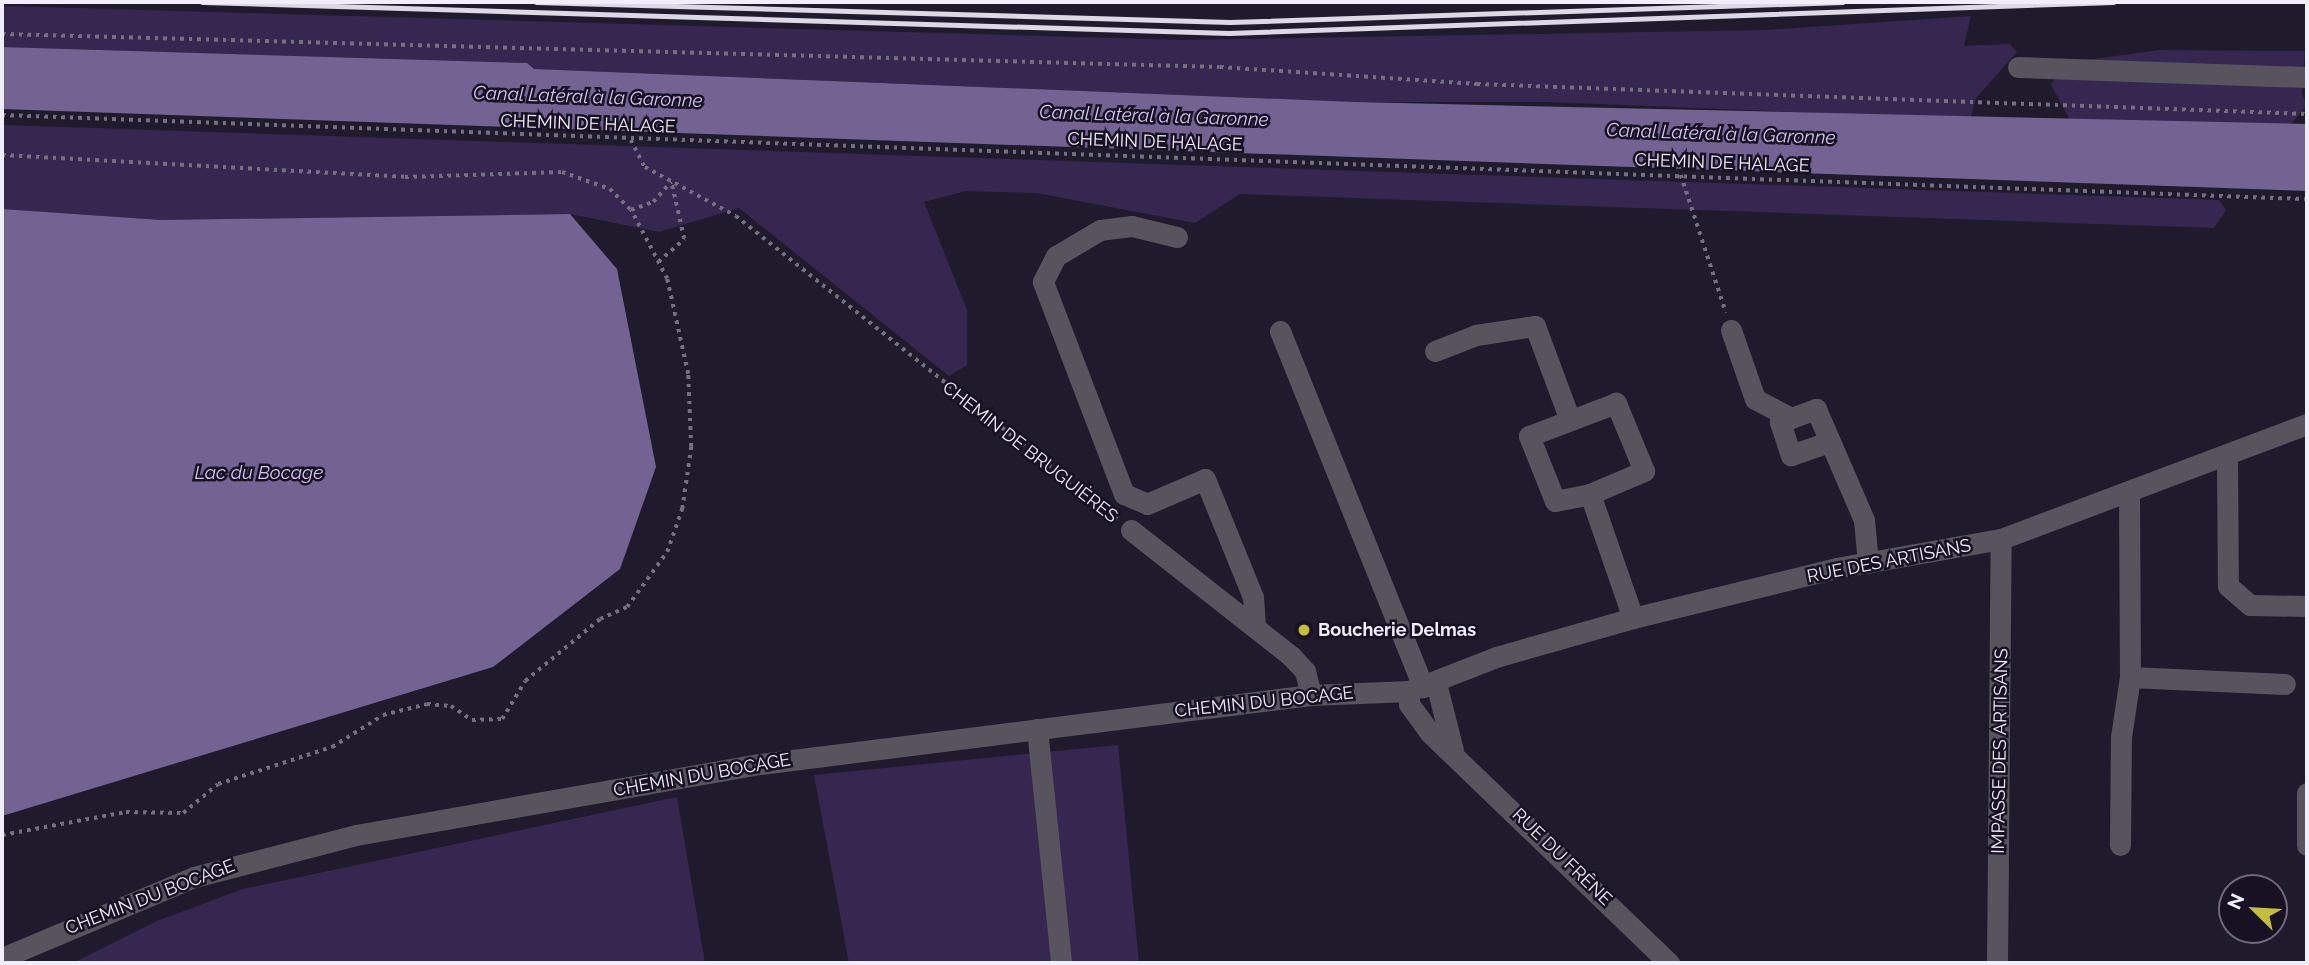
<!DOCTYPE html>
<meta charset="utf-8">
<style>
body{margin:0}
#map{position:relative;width:2309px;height:965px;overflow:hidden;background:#201a2d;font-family:Raleway,sans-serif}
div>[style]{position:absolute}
.green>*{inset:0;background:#362751}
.water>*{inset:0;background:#726393}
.path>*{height:3.5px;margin-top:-1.75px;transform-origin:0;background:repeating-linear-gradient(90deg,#747080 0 3.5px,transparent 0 8.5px)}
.minor>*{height:21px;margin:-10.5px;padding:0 10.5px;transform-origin:10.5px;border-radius:10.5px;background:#57545e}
.rail>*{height:5px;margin:-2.5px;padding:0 2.5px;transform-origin:2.5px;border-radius:2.5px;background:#dcd8e6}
.dots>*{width:19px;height:19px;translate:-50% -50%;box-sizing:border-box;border:4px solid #171123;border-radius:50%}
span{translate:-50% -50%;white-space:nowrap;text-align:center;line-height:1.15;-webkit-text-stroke:5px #171123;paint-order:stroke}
.street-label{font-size:18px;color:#f1eefb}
.poi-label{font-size:18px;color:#f1eefb;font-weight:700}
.left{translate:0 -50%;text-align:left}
.water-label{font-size:19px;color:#d4c6f3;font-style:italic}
.frame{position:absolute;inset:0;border:4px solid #f1eefb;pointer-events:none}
.north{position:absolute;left:2218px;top:874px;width:70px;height:70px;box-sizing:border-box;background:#171123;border:2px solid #6e6979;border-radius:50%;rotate:294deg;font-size:19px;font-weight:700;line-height:28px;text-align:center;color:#f1eefb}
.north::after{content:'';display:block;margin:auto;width:24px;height:32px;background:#c2bd3f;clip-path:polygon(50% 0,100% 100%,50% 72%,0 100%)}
</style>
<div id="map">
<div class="green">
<i style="clip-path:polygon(2px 6px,1183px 40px,1766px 30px,1971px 16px,1964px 46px,2010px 44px,2017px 52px,1976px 98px,1970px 119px,1549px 102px,1356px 102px,534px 69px,527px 63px,2px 47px)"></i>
<i style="clip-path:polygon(2159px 50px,2305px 51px,2302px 94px,2307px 105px,2291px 124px,2071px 122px,2051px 85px,2065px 63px)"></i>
<i style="clip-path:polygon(2px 125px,2219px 200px,2226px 210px,2214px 228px,1240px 194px,1195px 223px,1037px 193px,966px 191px,924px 202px,967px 310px,967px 365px,949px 376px,739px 208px,659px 232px,570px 214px,161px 220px,2px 209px)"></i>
<i style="clip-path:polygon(1118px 745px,1139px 963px,849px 963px,814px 775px)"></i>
<i style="clip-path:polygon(677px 797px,705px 963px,73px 963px,157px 921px,243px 889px)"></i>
</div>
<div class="water">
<i style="clip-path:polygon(2px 47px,527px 63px,534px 69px,1356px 102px,2307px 124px,2307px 191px,2px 109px)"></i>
<i style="clip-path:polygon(2px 209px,161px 220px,570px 214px,617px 269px,656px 467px,620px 569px,493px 667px,2px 816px)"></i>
</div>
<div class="path">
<i style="left:2px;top:34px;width:1218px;rotate:1.55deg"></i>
<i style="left:1220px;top:67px;width:258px;rotate:3.8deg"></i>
<i style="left:1477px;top:84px;width:831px;rotate:2.07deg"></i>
<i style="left:2px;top:115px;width:2307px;rotate:2.09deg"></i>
<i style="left:631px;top:140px;width:30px;rotate:63deg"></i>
<i style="left:645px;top:167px;width:103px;rotate:28.3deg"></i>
<i style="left:736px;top:216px;width:487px;rotate:38.5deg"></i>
<i style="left:2px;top:155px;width:404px;rotate:3.1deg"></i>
<i style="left:405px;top:177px;width:157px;rotate:-1.8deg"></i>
<i style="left:562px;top:172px;width:51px;rotate:19.5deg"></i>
<i style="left:610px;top:189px;width:30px;rotate:45deg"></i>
<i style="left:1681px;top:175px;width:145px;rotate:71.9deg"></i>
<i style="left:658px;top:262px;width:35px;rotate:-41deg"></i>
<i style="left:684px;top:239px;width:58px;rotate:-102.8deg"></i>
<i style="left:2px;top:835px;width:126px;rotate:-10.5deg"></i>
<i style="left:126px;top:812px;width:57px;rotate:1deg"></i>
<i style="left:183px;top:813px;width:45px;rotate:-39.6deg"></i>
<i style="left:218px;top:784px;width:120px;rotate:-18deg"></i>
<i style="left:332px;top:747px;width:60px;rotate:-32.1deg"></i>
<i style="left:383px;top:715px;width:45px;rotate:-14deg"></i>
<i style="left:427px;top:704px;width:24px;rotate:5deg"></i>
<i style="left:451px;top:706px;width:25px;rotate:34deg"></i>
<i style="left:472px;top:720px;width:30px;rotate:-2deg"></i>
<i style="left:502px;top:719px;width:44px;rotate:-58.8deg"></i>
<i style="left:525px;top:681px;width:97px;rotate:-39.6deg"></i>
<i style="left:600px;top:619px;width:30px;rotate:-24deg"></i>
<i style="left:627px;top:607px;width:68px;rotate:-54deg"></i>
<i style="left:667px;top:552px;width:46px;rotate:-70.8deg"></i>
<i style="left:682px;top:509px;width:63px;rotate:-81.7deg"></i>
<i style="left:691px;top:447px;width:73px;rotate:-92.4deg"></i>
<i style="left:688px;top:374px;width:97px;rotate:-102.5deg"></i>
<i style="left:667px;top:279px;width:78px;rotate:-117.6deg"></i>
<i style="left:631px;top:210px;width:23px;rotate:-20deg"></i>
<i style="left:653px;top:202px;width:27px;rotate:-48deg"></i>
</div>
<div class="minor">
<i style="left:2018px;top:67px;width:289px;rotate:2deg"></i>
<i style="left:1177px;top:237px;width:46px;rotate:-166.3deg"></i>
<i style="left:1132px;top:226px;width:32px;rotate:173deg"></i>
<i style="left:1100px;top:230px;width:51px;rotate:149.4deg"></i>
<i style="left:1056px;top:256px;width:29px;rotate:117deg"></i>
<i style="left:1043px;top:282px;width:227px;rotate:69.1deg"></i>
<i style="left:1124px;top:494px;width:25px;rotate:23deg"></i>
<i style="left:1147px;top:504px;width:63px;rotate:-23.3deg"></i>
<i style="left:1205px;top:479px;width:127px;rotate:67.9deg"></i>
<i style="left:1253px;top:597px;width:30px;rotate:86deg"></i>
<i style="left:1731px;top:330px;width:73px;rotate:70.8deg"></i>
<i style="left:1755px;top:399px;width:41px;rotate:27.8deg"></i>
<i style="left:1791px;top:418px;width:27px;rotate:-20deg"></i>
<i style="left:1816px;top:409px;width:121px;rotate:66.6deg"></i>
<i style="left:1864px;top:520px;width:43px;rotate:84.7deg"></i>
<i style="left:1280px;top:331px;width:384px;rotate:68.1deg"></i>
<i style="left:1435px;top:351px;width:44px;rotate:-21.3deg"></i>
<i style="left:1476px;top:335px;width:60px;rotate:-8.7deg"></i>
<i style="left:1535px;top:326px;width:100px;rotate:69.6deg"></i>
<i style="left:1791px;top:418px;width:12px;rotate:160deg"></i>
<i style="left:1780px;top:422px;width:35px;rotate:72deg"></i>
<i style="left:1791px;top:455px;width:39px;rotate:-19deg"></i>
<i style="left:2227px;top:458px;width:128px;rotate:89.6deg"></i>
<i style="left:2228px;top:586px;width:29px;rotate:41deg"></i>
<i style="left:2250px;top:605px;width:57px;rotate:1deg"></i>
<i style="left:1590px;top:494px;width:59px;rotate:-23.1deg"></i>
<i style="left:1644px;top:471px;width:74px;rotate:-112.4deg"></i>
<i style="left:1616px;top:403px;width:93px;rotate:159.2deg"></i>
<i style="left:1529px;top:436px;width:70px;rotate:68.2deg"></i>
<i style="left:1555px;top:501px;width:36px;rotate:-11deg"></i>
<i style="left:1590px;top:494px;width:131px;rotate:70.9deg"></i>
<i style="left:1131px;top:530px;width:204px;rotate:38.2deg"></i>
<i style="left:1291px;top:656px;width:21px;rotate:47deg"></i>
<i style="left:1305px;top:671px;width:25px;rotate:76deg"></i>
<i style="left:2130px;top:677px;width:155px;rotate:2.6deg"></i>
<i style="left:1436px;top:683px;width:69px;rotate:75.8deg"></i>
<i style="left:1409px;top:691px;width:13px;rotate:90deg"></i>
<i style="left:1409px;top:704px;width:36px;rotate:54deg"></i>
<i style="left:1430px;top:733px;width:332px;rotate:43.9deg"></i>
<i style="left:1037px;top:729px;width:235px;rotate:84.1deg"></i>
<i style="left:2307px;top:793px;width:52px;rotate:90deg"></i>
<i style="left:2120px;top:845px;width:108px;rotate:-89.5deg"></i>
<i style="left:2121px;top:737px;width:61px;rotate:-81.5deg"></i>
<i style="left:2130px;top:677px;width:182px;rotate:-90.3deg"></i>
<i style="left:2px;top:958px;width:208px;rotate:-22.9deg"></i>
<i style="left:194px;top:877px;width:167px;rotate:-14.5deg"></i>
<i style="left:356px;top:835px;width:410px;rotate:-10deg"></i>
<i style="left:760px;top:764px;width:555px;rotate:-7.14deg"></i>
<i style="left:1311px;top:695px;width:98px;rotate:-2.3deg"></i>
<i style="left:1409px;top:691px;width:93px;rotate:-21.3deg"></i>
<i style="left:1496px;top:657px;width:142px;rotate:-15.9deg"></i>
<i style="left:1633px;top:618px;width:209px;rotate:-13.8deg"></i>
<i style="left:1836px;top:568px;width:168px;rotate:-10deg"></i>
<i style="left:2001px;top:539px;width:327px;rotate:-20.6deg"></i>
<i style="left:1997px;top:963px;width:424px;rotate:-89.5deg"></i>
</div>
<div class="rail">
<i style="left:202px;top:2px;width:1027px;rotate:1.73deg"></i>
<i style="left:1229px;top:33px;width:885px;rotate:-2.01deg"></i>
<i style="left:536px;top:2px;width:694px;rotate:1.65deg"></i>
<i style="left:1230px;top:22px;width:613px;rotate:-1.87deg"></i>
</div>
<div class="dots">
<i style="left:1304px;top:630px;background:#c2bd3f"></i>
</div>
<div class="street-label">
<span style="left:588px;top:124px;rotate:2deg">CHEMIN DE HALAGE</span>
<span style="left:1155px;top:142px;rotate:2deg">CHEMIN DE HALAGE</span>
<span style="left:1722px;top:163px;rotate:2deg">CHEMIN DE HALAGE</span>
<span style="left:1030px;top:452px;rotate:38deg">CHEMIN DE BRUGUIÈRES</span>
<span style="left:1889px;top:561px;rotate:-11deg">RUE DES ARTISANS</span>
<span style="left:1264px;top:702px;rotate:-6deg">CHEMIN DU BOCAGE</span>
<span style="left:2000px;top:751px;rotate:-89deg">IMPASSE DES ARTISANS</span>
<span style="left:702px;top:775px;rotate:-10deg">CHEMIN DU BOCAGE</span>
<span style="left:1562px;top:857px;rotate:44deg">RUE DU FRÊNE</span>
<span style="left:150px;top:897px;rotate:-21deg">CHEMIN DU BOCAGE</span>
</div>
<div class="poi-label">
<span class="left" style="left:1318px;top:630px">Boucherie Delmas</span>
</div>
<div class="water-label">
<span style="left:588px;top:97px;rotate:2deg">Canal Latéral à la Garonne</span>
<span style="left:1154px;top:116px;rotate:2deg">Canal Latéral à la Garonne</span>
<span style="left:1721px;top:134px;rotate:2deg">Canal Latéral à la Garonne</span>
<span style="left:259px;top:473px">Lac du Bocage</span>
</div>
<div class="frame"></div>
<div class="north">N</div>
</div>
